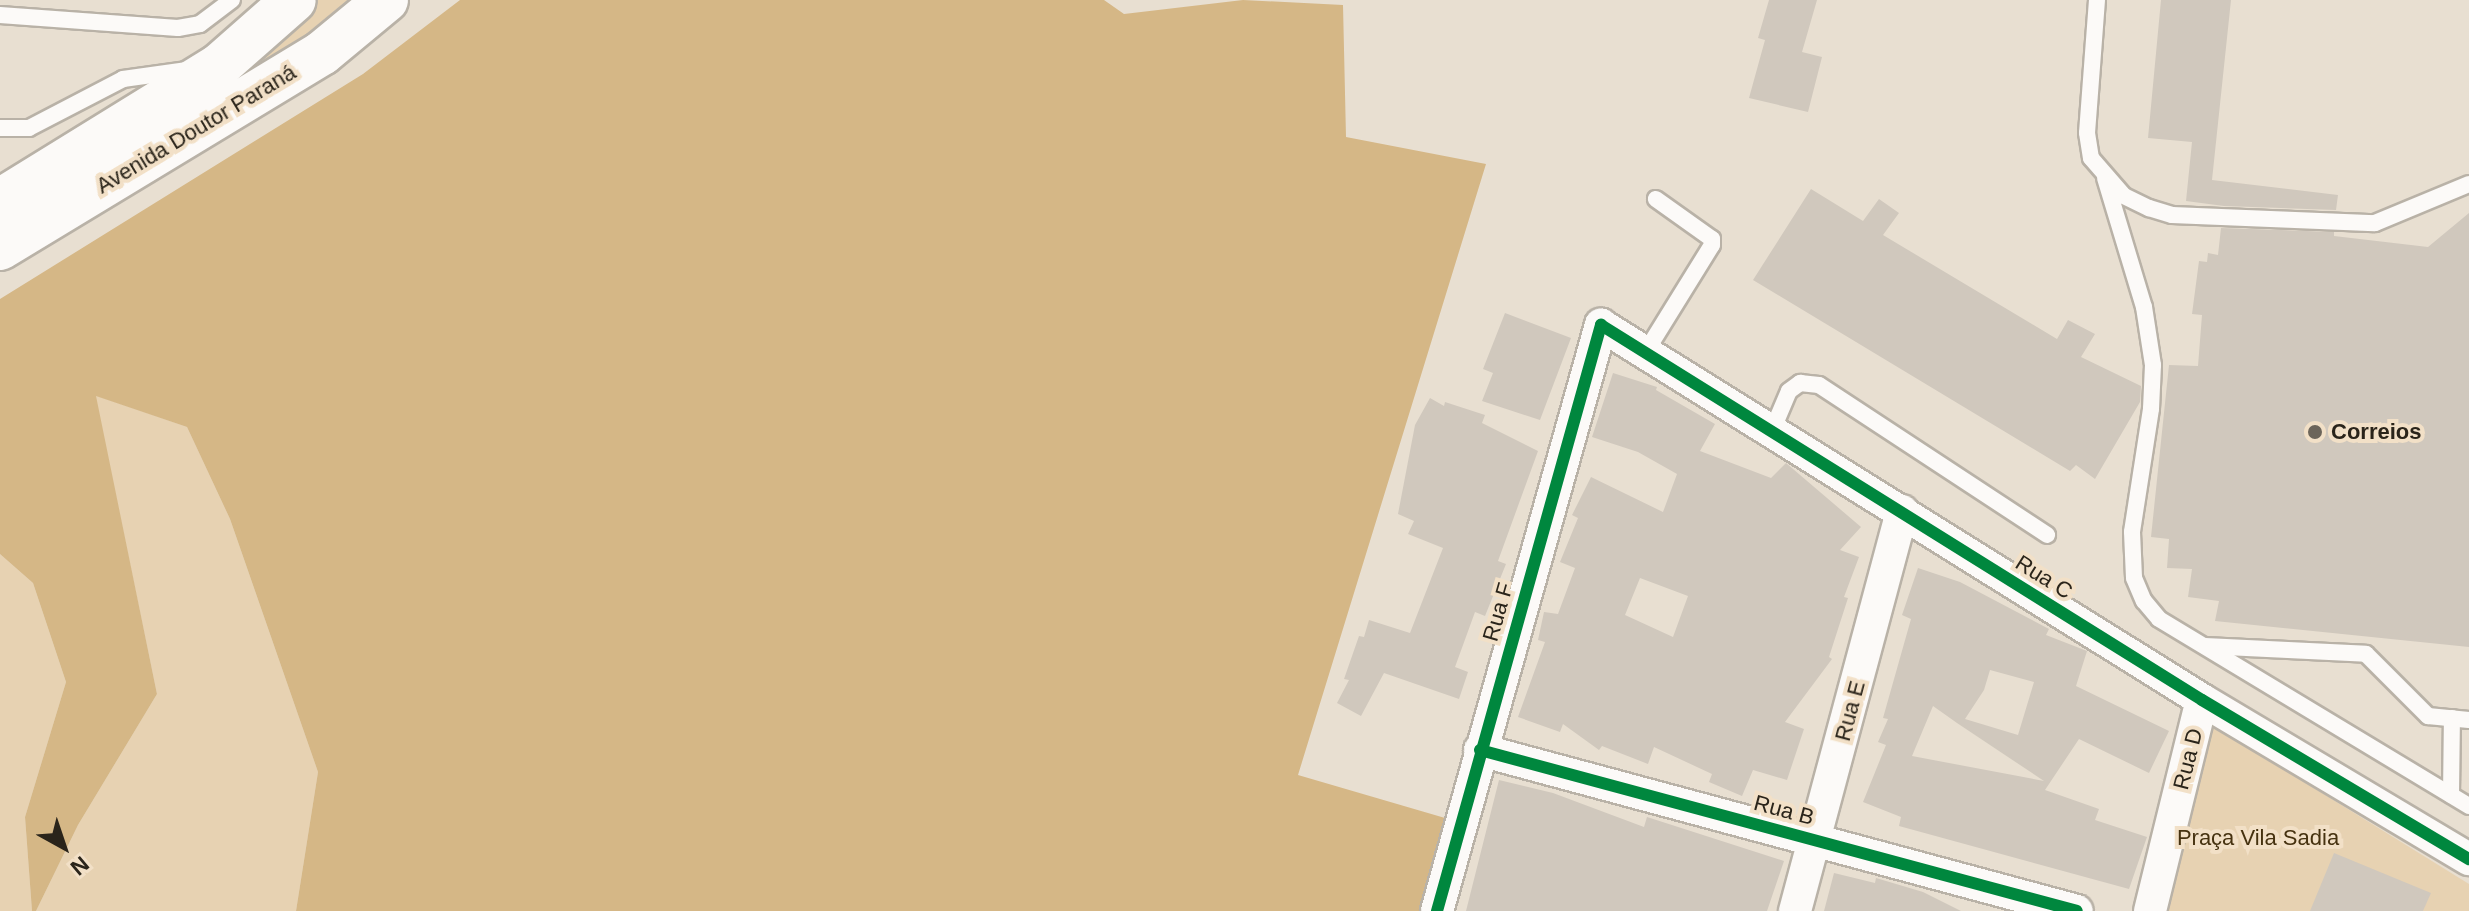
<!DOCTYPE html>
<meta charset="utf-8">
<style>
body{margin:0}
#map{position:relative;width:2469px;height:911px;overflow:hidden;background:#e8dfd1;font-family:Helvetica,sans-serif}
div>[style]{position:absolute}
.green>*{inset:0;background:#e7d2b2}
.forest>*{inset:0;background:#d5b786}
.building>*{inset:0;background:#d0c8bd}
.roads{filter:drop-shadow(2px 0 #b9b2a7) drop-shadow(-2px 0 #b9b2a7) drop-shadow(0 2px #b9b2a7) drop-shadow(0 -2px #b9b2a7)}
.lane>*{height:16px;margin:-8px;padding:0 8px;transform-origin:8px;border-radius:8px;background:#fcfaf8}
.street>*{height:32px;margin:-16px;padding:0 16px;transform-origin:16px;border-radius:16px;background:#fcfaf8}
.secondary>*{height:44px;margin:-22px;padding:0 22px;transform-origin:22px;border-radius:22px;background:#fcfaf8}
.cycleway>*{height:12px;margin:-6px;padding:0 6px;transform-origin:6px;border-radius:6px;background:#00873e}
.dots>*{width:22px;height:22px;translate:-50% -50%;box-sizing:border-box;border:4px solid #f2e0c7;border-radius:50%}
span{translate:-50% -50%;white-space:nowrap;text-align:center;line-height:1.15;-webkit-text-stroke:8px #f2e0c7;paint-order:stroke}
.street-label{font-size:22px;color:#2a241a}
.poi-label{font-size:22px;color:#2a241a;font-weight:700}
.left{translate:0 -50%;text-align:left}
.park-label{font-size:22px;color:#463210}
.north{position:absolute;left:24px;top:807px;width:80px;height:80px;-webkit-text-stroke:6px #f2e0c7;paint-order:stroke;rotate:140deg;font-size:22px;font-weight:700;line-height:32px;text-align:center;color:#2a241a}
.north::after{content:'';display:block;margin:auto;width:28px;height:36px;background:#2a241a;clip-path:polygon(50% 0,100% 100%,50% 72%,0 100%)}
</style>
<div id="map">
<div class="green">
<i style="clip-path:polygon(318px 0,357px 0,281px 54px,235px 80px,285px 39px)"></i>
<i style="clip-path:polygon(95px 395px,187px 427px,230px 519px,318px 772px,296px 911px,36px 911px,78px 825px,157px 694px)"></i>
<i style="clip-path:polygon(0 554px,33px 583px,66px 682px,25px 817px,32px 911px,0 911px)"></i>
<i style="clip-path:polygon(2212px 725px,2469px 884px,2469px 911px,2164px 911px)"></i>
</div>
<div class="forest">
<i style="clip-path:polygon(460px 0,1104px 0,1124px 14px,1243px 0,1343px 5px,1346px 137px,1486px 164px,1298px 775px,1445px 818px,1421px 911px,296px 911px,318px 772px,230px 519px,187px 427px,96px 396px,157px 694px,78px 825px,36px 911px,32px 911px,25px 817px,66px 682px,33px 583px,0 554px,0 299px,363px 74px)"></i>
</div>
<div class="building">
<i style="clip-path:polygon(1769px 0,1817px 0,1802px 52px,1822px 57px,1808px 112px,1749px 98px,1765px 40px,1758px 38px)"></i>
<i style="clip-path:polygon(2161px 0,2231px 0,2212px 180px,2338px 195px,2336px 210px,2224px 206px,2186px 201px,2192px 142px,2148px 138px)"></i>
<i style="clip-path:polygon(1811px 189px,1863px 221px,1879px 199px,1899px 213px,1883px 235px,2057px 339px,2068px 320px,2095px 334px,2081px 357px,2141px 386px,2140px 402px,2095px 479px,2076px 465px,2070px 471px,1753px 280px)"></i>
<i style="clip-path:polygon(2469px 213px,2469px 647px,2215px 621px,2219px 601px,2188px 597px,2192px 569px,2167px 568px,2169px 539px,2151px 537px,2169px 365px,2198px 366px,2202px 315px,2192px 314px,2199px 261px,2207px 262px,2208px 253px,2218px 255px,2221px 228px,2334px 232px,2334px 236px,2428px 247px)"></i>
<i style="clip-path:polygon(1505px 313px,1571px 338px,1540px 420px,1482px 401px,1493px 373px,1483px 369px)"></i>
<i style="clip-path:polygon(evenodd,1613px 373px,1657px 387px,1656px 390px,1715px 424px,1700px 451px,1771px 478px,1786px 463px,1861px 527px,1840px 550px,1859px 557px,1844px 597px,1848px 598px,1829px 657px,1832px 659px,1785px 722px,1804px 729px,1787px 780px,1753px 770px,1742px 796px,1709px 782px,1712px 774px,1654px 747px,1648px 764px,1602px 746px,1599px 750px,1563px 724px,1560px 732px,1518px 717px,1545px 642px,1538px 640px,1544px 612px,1558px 614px,1575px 568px,1560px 562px,1578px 518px,1572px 515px,1591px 477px,1663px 512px,1677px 474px,1638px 452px,1592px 437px,1613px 373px,1640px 578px,1688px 596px,1673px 637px,1625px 615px,1640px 578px)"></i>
<i style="clip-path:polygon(1430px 398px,1444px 406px,1445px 402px,1485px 415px,1482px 423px,1538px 451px,1498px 561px,1506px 564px,1485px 616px,1475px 612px,1455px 667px,1468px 672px,1459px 699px,1384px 673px,1361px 716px,1337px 703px,1349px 680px,1344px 679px,1359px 636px,1364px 637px,1369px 620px,1410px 633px,1443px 548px,1408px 534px,1414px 521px,1398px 514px,1415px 425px)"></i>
<i style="clip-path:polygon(evenodd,1918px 568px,1960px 582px,2049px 629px,2046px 635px,2087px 651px,2076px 686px,2169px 731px,2149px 773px,2079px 739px,2045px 790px,2099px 809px,2095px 820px,2147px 837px,2129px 889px,1899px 826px,1901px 817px,1863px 802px,1886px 745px,1878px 742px,1888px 719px,1883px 718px,1911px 619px,1902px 615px,1918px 568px,1990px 670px,2034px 682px,2018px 735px,1965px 719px,1984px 690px,1990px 670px,1918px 568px,1933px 706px,1957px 723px,2044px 781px,1912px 756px,1933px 706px)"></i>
<i style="clip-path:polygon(1499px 780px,1553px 793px,1644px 827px,1647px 817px,1784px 861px,1767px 911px,1466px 911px)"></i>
<i style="clip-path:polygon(2334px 853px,2431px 893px,2423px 911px,2310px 911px)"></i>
<i style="clip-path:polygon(1834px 873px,1875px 883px,1876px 878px,1923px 892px,1961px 911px,1824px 911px)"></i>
</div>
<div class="roads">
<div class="lane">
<i style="left:2097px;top:0;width:133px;rotate:94.3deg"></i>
<i style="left:2087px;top:133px;width:25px;rotate:81deg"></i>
<i style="left:2091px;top:158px;width:50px;rotate:49deg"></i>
<i style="left:2124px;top:196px;width:28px;rotate:26deg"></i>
<i style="left:2149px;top:208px;width:24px;rotate:17deg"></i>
<i style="left:2172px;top:215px;width:203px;rotate:2.3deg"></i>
<i style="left:2375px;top:223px;width:102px;rotate:-22.5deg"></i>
<i style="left:0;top:15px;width:178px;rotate:4.2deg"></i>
<i style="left:178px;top:28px;width:22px;rotate:-10deg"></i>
<i style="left:200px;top:24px;width:40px;rotate:-37deg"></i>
<i style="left:0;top:128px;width:29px"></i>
<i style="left:29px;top:128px;width:106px;rotate:-27.5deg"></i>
<i style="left:123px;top:79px;width:65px;rotate:-8deg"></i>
<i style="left:2105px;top:178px;width:135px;rotate:73.2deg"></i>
<i style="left:2144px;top:307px;width:59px;rotate:81.2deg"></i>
<i style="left:2153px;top:365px;width:44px;rotate:92.6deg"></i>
<i style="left:2151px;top:409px;width:124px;rotate:98.8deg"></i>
<i style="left:2132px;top:532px;width:46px;rotate:87.5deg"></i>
<i style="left:2134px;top:578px;width:25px;rotate:67deg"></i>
<i style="left:2144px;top:601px;width:23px;rotate:50deg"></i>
<i style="left:2159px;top:619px;width:362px;rotate:31.1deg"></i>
<i style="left:1645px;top:353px;width:127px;rotate:-58.2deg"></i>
<i style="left:1712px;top:245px;width:6px;rotate:-90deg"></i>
<i style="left:1712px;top:239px;width:69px;rotate:-144.5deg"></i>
<i style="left:1772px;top:431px;width:43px;rotate:-67deg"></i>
<i style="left:1789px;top:391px;width:14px;rotate:-36deg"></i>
<i style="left:1800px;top:383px;width:19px;rotate:6deg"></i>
<i style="left:1819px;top:385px;width:273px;rotate:33.3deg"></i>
<i style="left:2205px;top:646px;width:161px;rotate:2.8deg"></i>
<i style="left:2366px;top:654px;width:88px;rotate:45deg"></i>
<i style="left:2428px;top:716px;width:41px;rotate:5.6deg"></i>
<i style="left:2451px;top:795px;width:77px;rotate:-89.3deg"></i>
</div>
<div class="street">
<i style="left:1480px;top:750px;width:618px;rotate:15.09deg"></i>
<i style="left:1437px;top:911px;width:609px;rotate:-74.37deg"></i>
<i style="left:1601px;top:325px;width:708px;rotate:31.96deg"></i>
<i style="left:2202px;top:700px;width:311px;rotate:30.8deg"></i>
<i style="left:1795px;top:911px;width:414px;rotate:-75deg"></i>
<i style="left:2150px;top:911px;width:217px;rotate:-76.2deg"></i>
</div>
<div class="secondary">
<i style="left:0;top:201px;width:259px;rotate:-31.7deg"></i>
<i style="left:220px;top:65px;width:98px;rotate:-41.3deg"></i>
<i style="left:0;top:248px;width:376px;rotate:-31.2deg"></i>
<i style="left:322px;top:53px;width:83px;rotate:-39.6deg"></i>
</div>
</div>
<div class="cycleway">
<i style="left:1480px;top:750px;width:618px;rotate:15.09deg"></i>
<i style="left:1437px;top:911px;width:609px;rotate:-74.37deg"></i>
<i style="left:1601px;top:325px;width:708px;rotate:31.96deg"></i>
<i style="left:2202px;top:700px;width:311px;rotate:30.8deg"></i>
</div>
<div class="dots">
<i style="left:2315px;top:432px;background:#6c655a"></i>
</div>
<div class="street-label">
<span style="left:196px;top:129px;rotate:-31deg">Avenida Doutor Paraná</span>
<span style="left:2044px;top:577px;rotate:32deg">Rua C</span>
<span style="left:1498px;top:612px;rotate:-74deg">Rua F</span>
<span style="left:1850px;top:711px;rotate:-75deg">Rua E</span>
<span style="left:2188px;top:759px;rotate:-76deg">Rua D</span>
<span style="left:1784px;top:810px;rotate:15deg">Rua B</span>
</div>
<div class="poi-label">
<span class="left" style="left:2331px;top:432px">Correios</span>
</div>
<div class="park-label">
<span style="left:2258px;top:838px">Praça Vila Sadia</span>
</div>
<div class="north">N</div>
</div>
